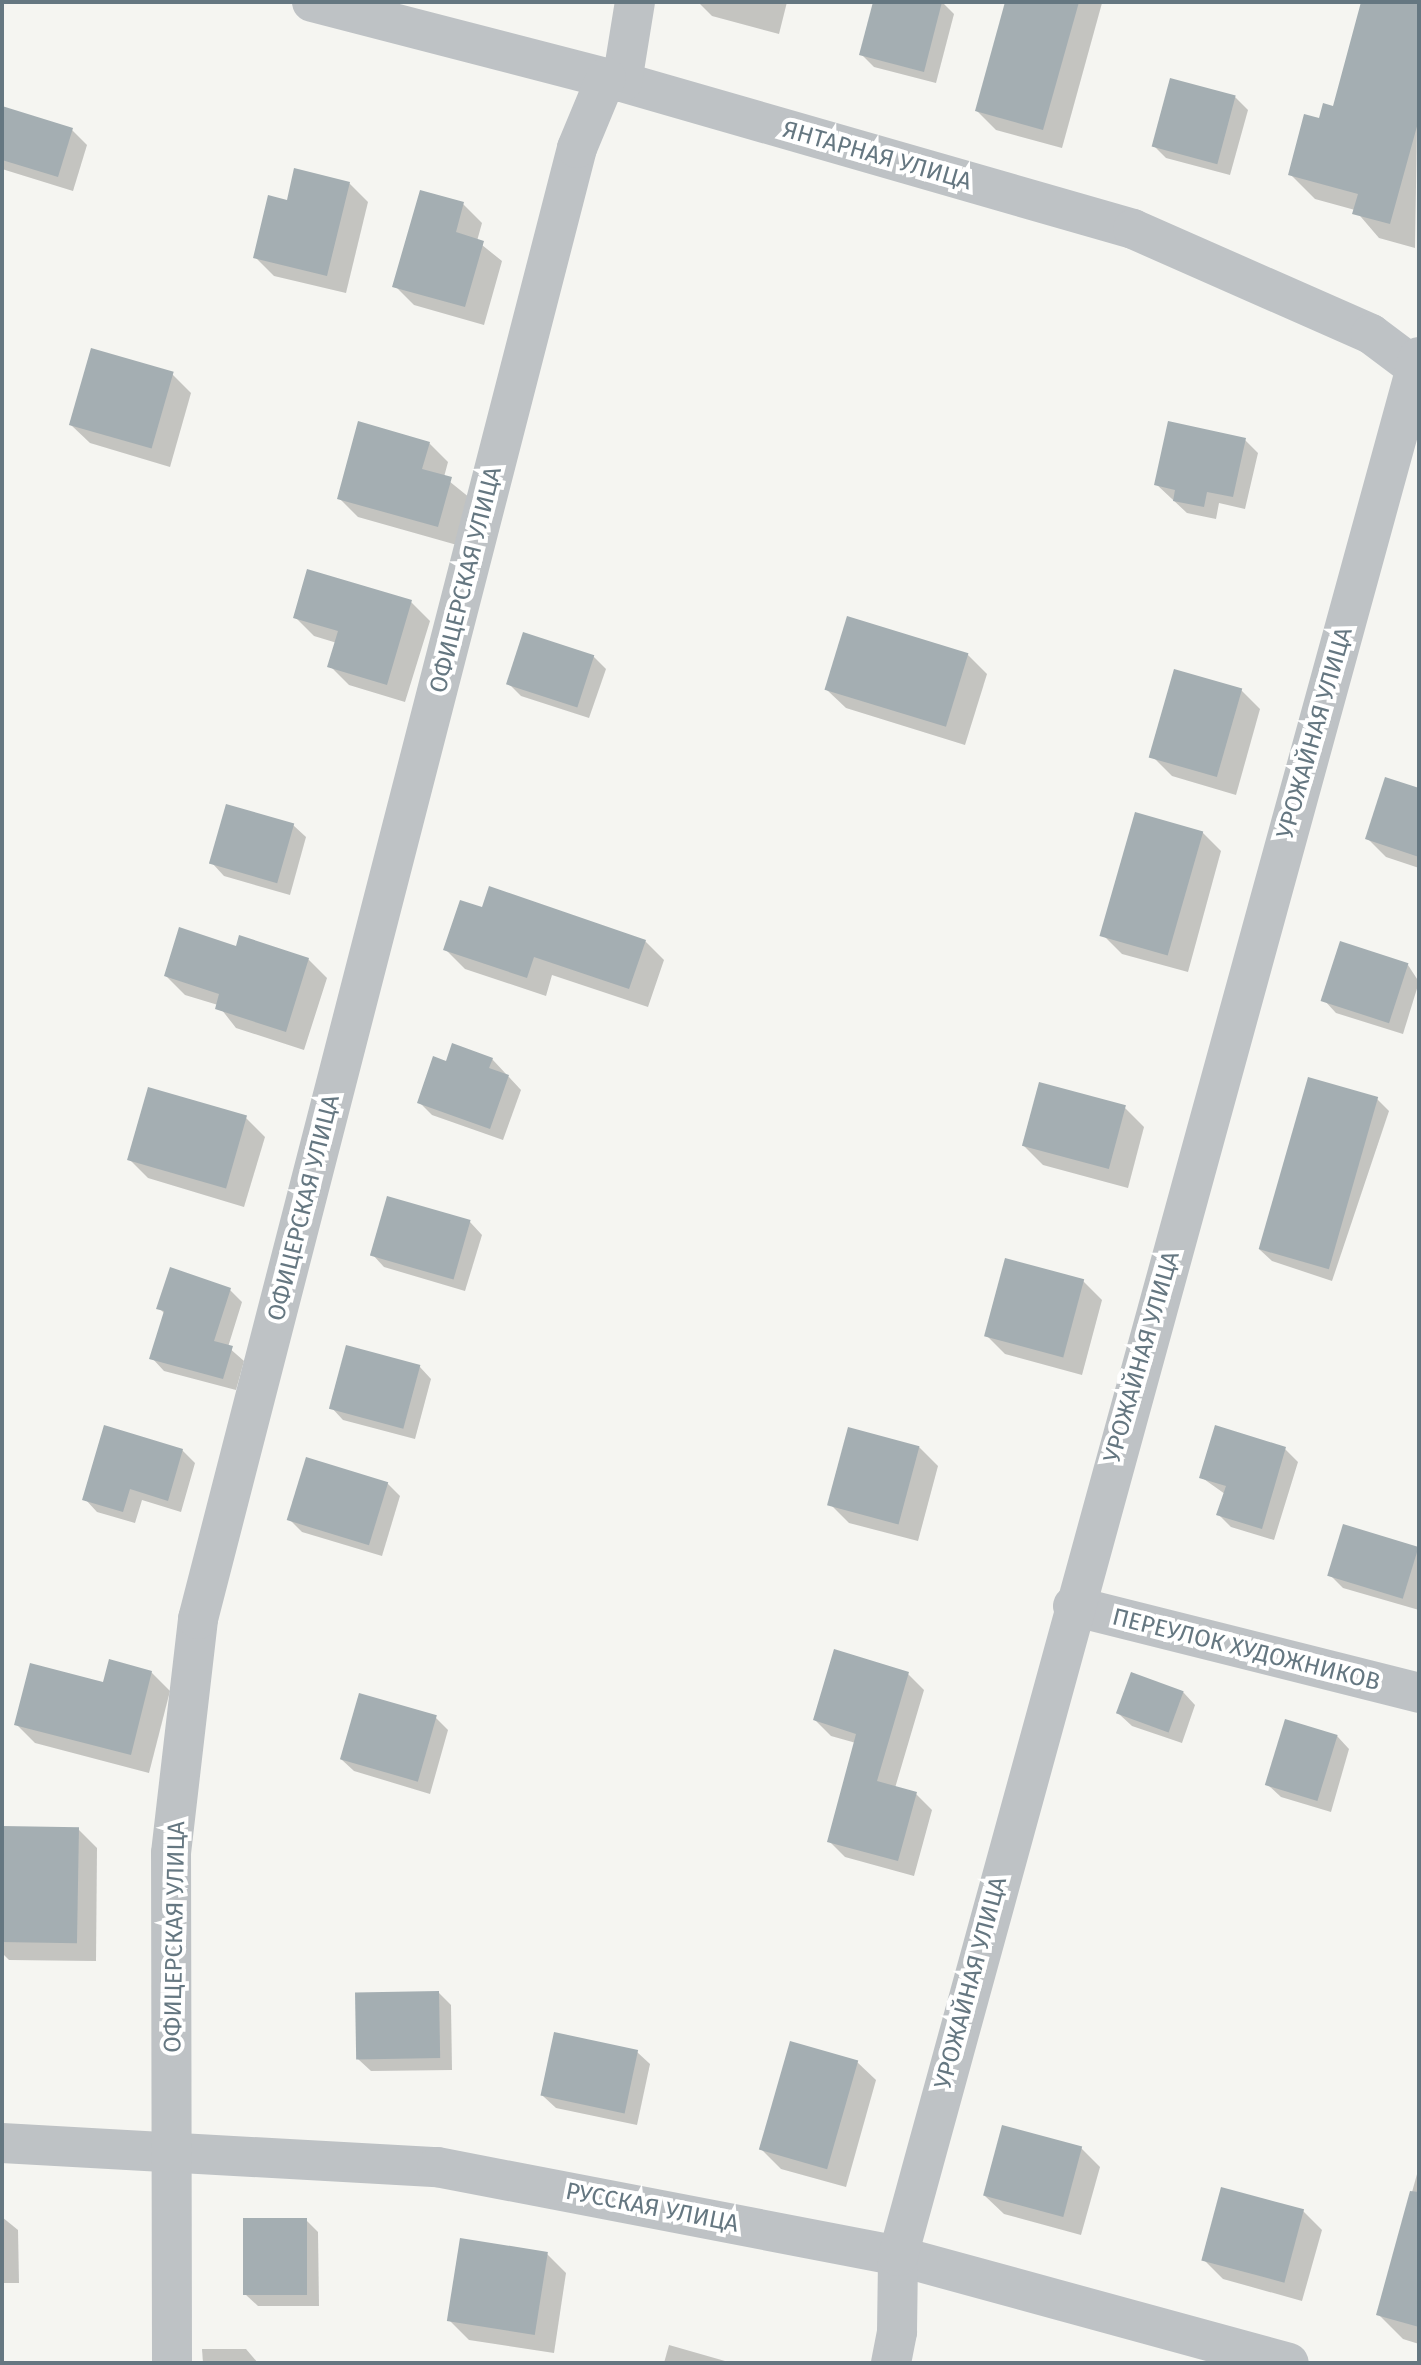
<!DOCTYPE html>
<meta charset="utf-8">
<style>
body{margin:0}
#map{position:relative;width:1421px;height:2365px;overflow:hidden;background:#f5f5f1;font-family:"Fira Sans",sans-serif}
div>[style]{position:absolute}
.shadow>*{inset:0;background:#0003}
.building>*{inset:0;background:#a4aeb2;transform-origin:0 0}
.minor>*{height:40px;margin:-20px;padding:0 20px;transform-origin:20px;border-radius:20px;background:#bec2c5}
span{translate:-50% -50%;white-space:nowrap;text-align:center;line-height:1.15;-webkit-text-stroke:8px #fff;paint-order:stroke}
.street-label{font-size:24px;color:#657781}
.frame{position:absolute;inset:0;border:4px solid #657781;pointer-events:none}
</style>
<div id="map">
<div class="shadow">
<i style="clip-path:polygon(787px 2px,779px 34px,712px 16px,700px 4px)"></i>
<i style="clip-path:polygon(875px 2px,942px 2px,954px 14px,936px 83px,874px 67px,862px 55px)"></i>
<i style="clip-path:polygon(1007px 2px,1102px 3px,1062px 148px,996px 130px,977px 111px)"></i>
<i style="clip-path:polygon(1363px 2px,1419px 2px,1415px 248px,1379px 238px,1355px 210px,1315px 199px,1290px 174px,1320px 120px,1334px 108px)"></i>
<i style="clip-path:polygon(1235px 97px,1248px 110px,1230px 175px,1166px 158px,1154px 146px)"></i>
<i style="clip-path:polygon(2px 108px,72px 130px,87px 145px,73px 191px,2px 169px)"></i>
<i style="clip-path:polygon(349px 183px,368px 202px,346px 293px,274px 276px,255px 257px,288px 202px)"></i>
<i style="clip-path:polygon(463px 204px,482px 223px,477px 241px,502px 261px,484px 325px,414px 305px,395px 286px)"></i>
<i style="clip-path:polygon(172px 374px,191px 393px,170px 467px,90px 443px,71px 425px)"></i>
<i style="clip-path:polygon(1245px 440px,1258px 453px,1245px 509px,1219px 503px,1216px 519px,1187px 513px,1156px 484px)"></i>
<i style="clip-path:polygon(429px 443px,448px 462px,444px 477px,470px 498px,457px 545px,358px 517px,339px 498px)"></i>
<i style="clip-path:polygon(411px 602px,430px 621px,405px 702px,349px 685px,330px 666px,337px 643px,314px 636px,295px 617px)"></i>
<i style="clip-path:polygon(968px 655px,987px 674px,965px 745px,846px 708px,827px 690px)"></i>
<i style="clip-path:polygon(593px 656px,606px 669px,589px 718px,521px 696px,508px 683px)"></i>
<i style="clip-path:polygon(1241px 690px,1260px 709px,1236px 795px,1172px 776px,1153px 757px)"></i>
<i style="clip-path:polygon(1419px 790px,1419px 868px,1386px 857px,1367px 838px)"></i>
<i style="clip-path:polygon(293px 825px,306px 837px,290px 895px,224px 876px,212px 863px)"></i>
<i style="clip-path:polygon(1202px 832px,1221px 851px,1188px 972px,1122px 954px,1104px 936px)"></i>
<i style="clip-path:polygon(483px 910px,645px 941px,664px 960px,648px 1007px,552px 975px,546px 996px,465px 969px,446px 950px)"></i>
<i style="clip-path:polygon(237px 948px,308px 959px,327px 978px,304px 1050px,236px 1028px,218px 1005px,185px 995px,166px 976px)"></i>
<i style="clip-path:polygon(1408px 965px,1419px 982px,1403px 1034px,1336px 1013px,1324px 1000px)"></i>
<i style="clip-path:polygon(492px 1059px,521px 1090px,503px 1140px,432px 1115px,419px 1102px,447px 1063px)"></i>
<i style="clip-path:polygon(1377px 1099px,1389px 1111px,1332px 1281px,1272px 1261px,1259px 1249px)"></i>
<i style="clip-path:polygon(1125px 1108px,1144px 1127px,1128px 1188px,1043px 1165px,1024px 1146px)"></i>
<i style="clip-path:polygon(246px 1118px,265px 1137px,244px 1207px,148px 1178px,129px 1159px)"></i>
<i style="clip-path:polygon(470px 1222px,482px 1235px,465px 1291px,384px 1267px,372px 1254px)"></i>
<i style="clip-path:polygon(1083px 1281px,1102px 1300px,1082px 1375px,1005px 1354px,986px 1335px)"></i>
<i style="clip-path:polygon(230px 1290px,242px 1302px,228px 1347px,244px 1361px,236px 1390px,164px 1371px,152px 1358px,165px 1314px,159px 1308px)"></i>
<i style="clip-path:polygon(419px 1366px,431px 1379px,415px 1439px,343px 1420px,331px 1407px)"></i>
<i style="clip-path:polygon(919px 1447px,938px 1466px,918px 1541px,849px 1523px,830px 1504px)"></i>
<i style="clip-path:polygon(1285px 1449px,1298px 1462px,1274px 1540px,1231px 1527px,1219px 1515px,1225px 1494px,1201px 1477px)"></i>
<i style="clip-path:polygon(182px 1450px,195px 1463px,181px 1512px,142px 1500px,135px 1523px,97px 1512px,85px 1499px)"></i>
<i style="clip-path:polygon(387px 1483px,400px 1496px,382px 1556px,302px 1532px,289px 1519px)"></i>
<i style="clip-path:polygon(1345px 1527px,1419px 1549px,1419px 1610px,1343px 1588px,1330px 1575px)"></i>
<i style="clip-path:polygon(836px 1652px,908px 1674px,924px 1690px,895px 1788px,916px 1794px,932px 1810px,914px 1876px,845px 1857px,829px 1841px,856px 1743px,831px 1736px,815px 1720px)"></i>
<i style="clip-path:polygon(151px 1672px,170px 1691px,149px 1773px,35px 1743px,17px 1725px,105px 1685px)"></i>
<i style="clip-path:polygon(1183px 1692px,1195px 1705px,1182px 1743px,1132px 1726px,1119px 1714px)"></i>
<i style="clip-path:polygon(436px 1718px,448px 1730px,430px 1794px,354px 1771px,341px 1759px)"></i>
<i style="clip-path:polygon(1337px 1736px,1349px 1749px,1331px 1812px,1281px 1797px,1268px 1785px)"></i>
<i style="clip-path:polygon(2px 1828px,78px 1829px,97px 1848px,96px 1961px,9px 1960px,2px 1953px)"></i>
<i style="clip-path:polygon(439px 1993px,451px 2005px,452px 2070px,371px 2071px,358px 2059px)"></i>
<i style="clip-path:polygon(637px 2052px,650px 2064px,637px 2125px,556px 2108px,543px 2096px)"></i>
<i style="clip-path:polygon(857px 2062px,876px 2080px,846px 2187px,781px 2169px,762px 2150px)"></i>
<i style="clip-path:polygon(1081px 2148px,1100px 2167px,1081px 2235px,1004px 2214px,985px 2196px)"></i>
<i style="clip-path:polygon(1419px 2167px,1419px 2344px,1403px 2339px,1378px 2314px)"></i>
<i style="clip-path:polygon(1303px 2211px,1322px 2230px,1302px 2301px,1223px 2279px,1204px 2260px)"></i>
<i style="clip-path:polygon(2px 2217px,18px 2230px,19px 2283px,2px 2283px)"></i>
<i style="clip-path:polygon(306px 2220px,318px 2232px,319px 2306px,258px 2306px,245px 2294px)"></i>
<i style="clip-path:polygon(547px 2254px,566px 2273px,554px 2353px,469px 2340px,450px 2321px)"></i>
<i style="clip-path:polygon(669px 2345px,732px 2363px,664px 2363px)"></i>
<i style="clip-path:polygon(202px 2349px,246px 2349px,258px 2363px,203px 2363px)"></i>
</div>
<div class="building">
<i style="clip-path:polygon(873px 2px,942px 2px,924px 72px,859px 55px)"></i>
<i style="clip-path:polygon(1005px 2px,1079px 2px,1043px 130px,975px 111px)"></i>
<i style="clip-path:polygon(1361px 2px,1419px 2px,1419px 119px,1390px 224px,1352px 214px,1358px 194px,1288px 175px,1304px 114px,1319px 118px,1323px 103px,1333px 106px)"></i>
<i style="left:1170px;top:78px;width:68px;height:71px;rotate:15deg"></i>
<i style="clip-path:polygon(2px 106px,73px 128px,58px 177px,2px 160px)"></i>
<i style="clip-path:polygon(294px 168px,350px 182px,327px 276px,253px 258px,268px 195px,287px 200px)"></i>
<i style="clip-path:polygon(420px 190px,464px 202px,456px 232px,484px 241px,465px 307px,392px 287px)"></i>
<i style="left:91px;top:348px;width:86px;height:80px;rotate:16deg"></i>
<i style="clip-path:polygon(358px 421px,430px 442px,422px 469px,452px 477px,438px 527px,337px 499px)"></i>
<i style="clip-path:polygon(1168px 421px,1246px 438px,1233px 497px,1207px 492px,1204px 507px,1173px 501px,1175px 490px,1154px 485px)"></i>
<i style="clip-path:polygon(307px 569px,412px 600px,387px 685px,327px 667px,338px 631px,293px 618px)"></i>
<i style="left:847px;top:616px;width:127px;height:77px;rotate:17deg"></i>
<i style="left:523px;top:632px;width:75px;height:55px;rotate:18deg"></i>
<i style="left:1174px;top:669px;width:71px;height:92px;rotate:16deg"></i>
<i style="clip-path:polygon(1385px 777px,1419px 788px,1419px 857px,1365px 839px)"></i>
<i style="left:226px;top:804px;width:71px;height:62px;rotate:16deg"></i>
<i style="left:1135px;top:812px;width:71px;height:129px;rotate:16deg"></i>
<i style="clip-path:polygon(489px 886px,646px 940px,629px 989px,534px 957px,527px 978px,443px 950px,460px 900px,482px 907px)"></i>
<i style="clip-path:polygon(179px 927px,236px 946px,239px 935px,309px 958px,286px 1032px,215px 1009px,219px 994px,164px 976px)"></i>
<i style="left:1340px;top:941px;width:72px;height:63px;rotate:18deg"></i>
<i style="clip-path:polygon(452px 1043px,493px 1058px,489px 1068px,509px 1075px,490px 1129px,417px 1103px,433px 1056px,446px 1061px)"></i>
<i style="left:1308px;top:1077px;width:73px;height:179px;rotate:16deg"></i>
<i style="left:1039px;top:1082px;width:90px;height:66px;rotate:15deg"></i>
<i style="left:148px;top:1087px;width:103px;height:76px;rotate:16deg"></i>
<i style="left:387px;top:1196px;width:87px;height:62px;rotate:16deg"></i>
<i style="left:1005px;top:1258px;width:82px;height:81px;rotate:15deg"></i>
<i style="clip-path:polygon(170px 1267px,231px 1288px,214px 1341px,233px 1346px,223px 1379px,149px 1359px,164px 1311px,156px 1309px)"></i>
<i style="left:346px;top:1345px;width:77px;height:66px;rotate:15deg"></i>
<i style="clip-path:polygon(104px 1425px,183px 1449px,168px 1501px,130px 1489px,123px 1512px,82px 1500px)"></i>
<i style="clip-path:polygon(1215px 1425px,1286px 1447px,1262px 1529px,1216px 1515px,1226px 1486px,1199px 1478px)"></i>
<i style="left:848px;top:1427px;width:74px;height:81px;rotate:15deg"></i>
<i style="left:306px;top:1457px;width:86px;height:66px;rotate:17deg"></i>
<i style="left:1343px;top:1524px;width:79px;height:54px;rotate:17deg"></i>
<i style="clip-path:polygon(834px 1649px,909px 1672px,877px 1781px,917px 1792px,898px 1861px,827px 1842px,856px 1734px,813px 1720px)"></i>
<i style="clip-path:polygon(109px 1659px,152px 1671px,131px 1755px,14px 1725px,30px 1663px,103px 1682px)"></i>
<i style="left:1131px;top:1672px;width:56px;height:44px;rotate:20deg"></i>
<i style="left:359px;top:1693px;width:81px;height:69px;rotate:16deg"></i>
<i style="left:1285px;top:1719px;width:55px;height:69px;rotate:17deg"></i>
<i style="left:2px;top:1826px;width:77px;height:116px;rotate:1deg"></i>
<i style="left:439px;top:1991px;width:67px;height:84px;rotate:89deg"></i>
<i style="left:554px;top:2032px;width:86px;height:65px;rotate:12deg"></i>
<i style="left:790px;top:2041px;width:71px;height:113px;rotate:16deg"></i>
<i style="left:1002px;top:2125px;width:83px;height:73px;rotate:15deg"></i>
<i style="left:1221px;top:2187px;width:86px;height:76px;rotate:15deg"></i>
<i style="clip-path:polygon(1410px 2191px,1419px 2192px,1419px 2327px,1376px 2315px)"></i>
<i style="left:243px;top:2218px;width:64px;height:77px"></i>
<i style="left:460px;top:2238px;width:89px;height:84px;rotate:9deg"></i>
</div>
<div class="minor">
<i style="left:312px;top:2px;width:320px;rotate:14.5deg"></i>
<i style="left:622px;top:82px;width:532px;rotate:16.05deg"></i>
<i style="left:1133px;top:229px;width:260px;rotate:23.8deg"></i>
<i style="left:1371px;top:334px;width:60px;rotate:36.9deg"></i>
<i style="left:622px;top:82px;width:81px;rotate:-80.8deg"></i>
<i style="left:1073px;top:1606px;width:357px;rotate:14.1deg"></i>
<i style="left:2px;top:2143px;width:436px;rotate:3.2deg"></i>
<i style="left:437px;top:2167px;width:470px;rotate:10.9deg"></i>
<i style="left:898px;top:2256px;width:405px;rotate:15.3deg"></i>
<i style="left:172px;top:2363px;width:510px;rotate:-90.11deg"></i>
<i style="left:171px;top:1853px;width:236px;rotate:-83.4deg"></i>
<i style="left:198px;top:1619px;width:1519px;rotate:-75.55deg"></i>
<i style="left:577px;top:148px;width:76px;rotate:-67.5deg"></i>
<i style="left:891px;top:2363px;width:32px;rotate:-79deg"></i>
<i style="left:897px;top:2332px;width:76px;rotate:-89.2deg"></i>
<i style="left:898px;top:2256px;width:1969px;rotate:-74.66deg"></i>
</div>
<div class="street-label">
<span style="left:877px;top:156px;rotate:16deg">ЯНТАРНАЯ УЛИЦА</span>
<span style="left:466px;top:580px;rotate:-76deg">ОФИЦЕРСКАЯ УЛИЦА</span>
<span style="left:1315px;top:733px;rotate:-74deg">УРОЖАЙНАЯ УЛИЦА</span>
<span style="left:304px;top:1208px;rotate:-76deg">ОФИЦЕРСКАЯ УЛИЦА</span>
<span style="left:1142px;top:1357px;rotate:-74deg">УРОЖАЙНАЯ УЛИЦА</span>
<span style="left:1246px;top:1650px;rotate:14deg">ПЕРЕУЛОК ХУДОЖНИКОВ</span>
<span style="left:175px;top:1937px;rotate:-89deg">ОФИЦЕРСКАЯ УЛИЦА</span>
<span style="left:971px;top:1983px;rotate:-75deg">УРОЖАЙНАЯ УЛИЦА</span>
<span style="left:652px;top:2208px;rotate:11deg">РУССКАЯ УЛИЦА</span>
</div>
<div class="frame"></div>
</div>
